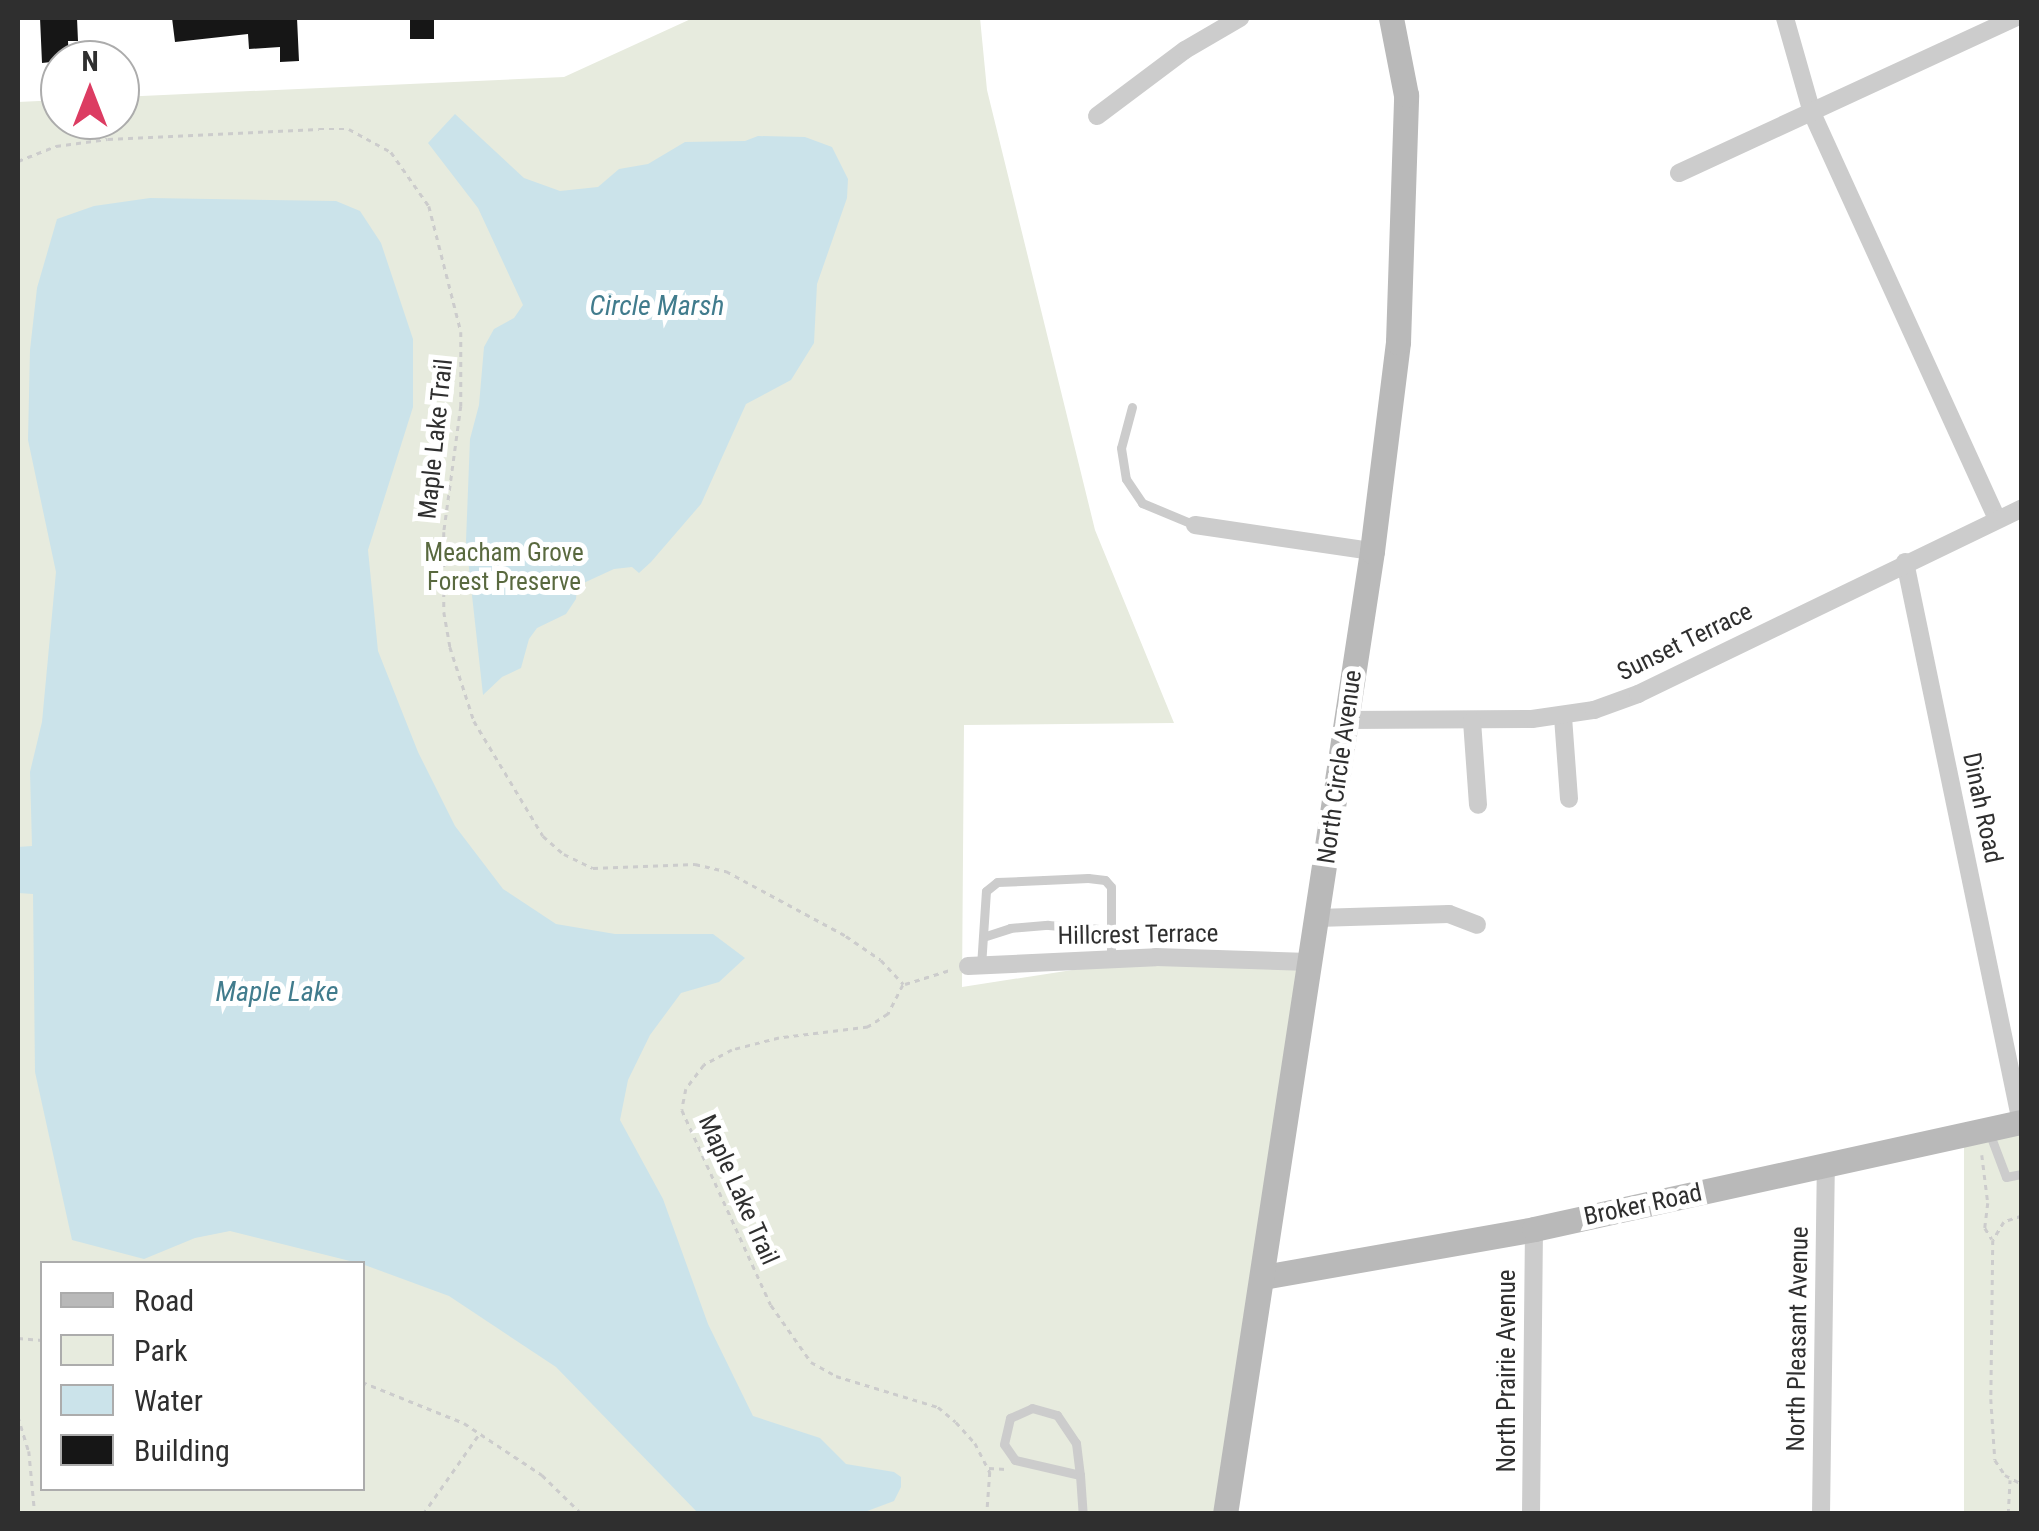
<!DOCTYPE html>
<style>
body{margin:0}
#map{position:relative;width:2039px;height:1531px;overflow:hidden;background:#fff;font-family:"Roboto Condensed",sans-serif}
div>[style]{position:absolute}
.green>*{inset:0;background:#e7ebde;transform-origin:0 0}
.water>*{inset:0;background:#cbe3ea}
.building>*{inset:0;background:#161616;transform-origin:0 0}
.path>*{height:2.5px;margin-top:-1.25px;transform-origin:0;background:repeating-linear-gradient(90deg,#ccc 0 5px,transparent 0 10px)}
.lane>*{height:9px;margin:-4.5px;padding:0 4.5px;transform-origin:4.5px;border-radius:4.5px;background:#ccc}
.street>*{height:18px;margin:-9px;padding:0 9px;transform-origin:9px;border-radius:9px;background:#ccc}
.secondary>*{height:25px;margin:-12.5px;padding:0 12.5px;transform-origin:12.5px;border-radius:12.5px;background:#b9b9b9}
span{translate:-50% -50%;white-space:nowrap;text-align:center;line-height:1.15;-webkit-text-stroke:10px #fff;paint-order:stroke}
.street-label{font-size:25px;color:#2f2f2f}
.park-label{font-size:25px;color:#59693f}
.water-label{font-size:28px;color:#417c8d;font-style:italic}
.frame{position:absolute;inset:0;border:20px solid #2f2f2f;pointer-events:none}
.legend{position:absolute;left:40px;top:1261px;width:325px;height:230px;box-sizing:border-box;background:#fff;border:2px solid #acacac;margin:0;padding:12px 18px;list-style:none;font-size:30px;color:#2f2f2f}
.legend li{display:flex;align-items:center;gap:20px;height:50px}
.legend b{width:50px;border:2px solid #acacac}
.north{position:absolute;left:40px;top:40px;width:100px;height:100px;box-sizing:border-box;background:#fff;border:2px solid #acacac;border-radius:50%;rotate:0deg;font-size:28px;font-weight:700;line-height:40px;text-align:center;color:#2f2f2f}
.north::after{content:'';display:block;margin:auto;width:35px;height:45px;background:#dc3c62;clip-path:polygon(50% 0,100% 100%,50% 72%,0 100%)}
</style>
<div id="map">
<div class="green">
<i style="clip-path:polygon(evenodd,693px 18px,980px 18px,987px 90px,1095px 530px,1174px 723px,964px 725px,962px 987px,1156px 957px,1309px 962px,1224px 1513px,18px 1513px,18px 102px,60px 100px,60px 120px,120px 120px,120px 97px,564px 77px,693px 18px,42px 1264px,362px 1264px,362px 1488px,42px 1488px,42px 1264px)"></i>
<i style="left:2021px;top:1127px;width:386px;height:57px;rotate:90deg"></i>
</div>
<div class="water">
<i style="clip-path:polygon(455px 114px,524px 178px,560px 191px,598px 187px,619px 169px,648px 164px,685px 142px,745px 141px,758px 136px,805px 137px,832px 147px,848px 179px,847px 198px,817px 284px,814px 343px,791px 380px,746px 404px,701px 504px,651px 562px,639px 573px,632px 567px,614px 569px,577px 586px,576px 599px,566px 614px,537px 628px,529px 639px,521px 668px,502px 677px,483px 695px,466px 541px,470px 439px,479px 405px,484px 347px,494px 329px,514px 318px,523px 305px,478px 208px,428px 143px)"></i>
<i style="clip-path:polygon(150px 198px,336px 201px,360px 211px,381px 243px,413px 339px,413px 407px,368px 550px,378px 651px,418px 752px,455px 826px,503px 889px,556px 924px,615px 934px,713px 934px,745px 958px,719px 982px,681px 993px,650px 1035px,628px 1080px,620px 1120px,663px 1199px,708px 1324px,753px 1416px,820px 1438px,846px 1464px,894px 1472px,901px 1477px,901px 1487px,894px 1501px,862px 1513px,698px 1513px,556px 1367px,449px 1296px,362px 1264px,230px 1231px,195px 1238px,144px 1259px,72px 1240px,35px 1072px,33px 894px,18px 893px,18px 847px,32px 846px,30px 772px,42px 722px,56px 572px,28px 440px,30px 350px,37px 288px,57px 219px,94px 206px)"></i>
</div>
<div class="building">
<i style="clip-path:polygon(40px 18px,77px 18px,78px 41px,68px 41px,69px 60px,42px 63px)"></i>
<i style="clip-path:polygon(172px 18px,297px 18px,299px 61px,280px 62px,280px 47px,249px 49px,248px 34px,175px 42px)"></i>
<i style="left:410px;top:18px;width:24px;height:21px"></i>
</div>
<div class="path">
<i style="left:18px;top:161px;width:41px;rotate:-21.5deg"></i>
<i style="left:56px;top:146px;width:52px;rotate:-7.7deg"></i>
<i style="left:108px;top:139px;width:211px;rotate:-2.7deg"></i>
<i style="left:319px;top:129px;width:30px"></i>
<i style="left:349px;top:129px;width:48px;rotate:28.7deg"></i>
<i style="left:391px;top:152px;width:66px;rotate:54.9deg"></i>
<i style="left:429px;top:206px;width:130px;rotate:75.7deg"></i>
<i style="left:461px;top:332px;width:74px;rotate:90deg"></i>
<i style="left:461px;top:406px;width:127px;rotate:97.7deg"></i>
<i style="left:444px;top:532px;width:80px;rotate:90deg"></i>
<i style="left:444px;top:612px;width:36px;rotate:80deg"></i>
<i style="left:450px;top:647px;width:78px;rotate:72deg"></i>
<i style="left:474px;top:721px;width:134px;rotate:59deg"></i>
<i style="left:543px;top:836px;width:28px;rotate:41deg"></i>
<i style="left:564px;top:854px;width:32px;rotate:26deg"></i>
<i style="left:593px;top:868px;width:102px;rotate:-2.2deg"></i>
<i style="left:695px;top:864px;width:32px;rotate:13deg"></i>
<i style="left:726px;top:871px;width:136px;rotate:28.4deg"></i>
<i style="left:846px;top:936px;width:42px;rotate:34.4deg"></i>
<i style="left:881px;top:960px;width:33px;rotate:47deg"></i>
<i style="left:905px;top:984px;width:47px;rotate:-17.3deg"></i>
<i style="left:903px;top:985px;width:33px;rotate:117deg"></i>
<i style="left:888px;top:1014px;width:24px;rotate:147deg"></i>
<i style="left:868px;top:1027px;width:90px;rotate:173deg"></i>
<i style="left:779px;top:1038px;width:49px;rotate:165.7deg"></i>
<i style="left:732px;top:1050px;width:32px;rotate:152deg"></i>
<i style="left:704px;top:1065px;width:30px;rotate:127deg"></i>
<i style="left:686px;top:1089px;width:21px;rotate:101deg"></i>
<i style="left:682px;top:1110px;width:214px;rotate:65.5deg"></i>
<i style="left:771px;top:1305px;width:70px;rotate:54.9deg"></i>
<i style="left:811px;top:1362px;width:29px;rotate:29deg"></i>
<i style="left:836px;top:1376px;width:107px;rotate:16.9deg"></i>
<i style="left:938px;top:1407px;width:23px;rotate:40deg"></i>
<i style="left:956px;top:1422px;width:28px;rotate:48deg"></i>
<i style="left:975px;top:1443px;width:33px;rotate:63deg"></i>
<i style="left:990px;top:1472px;width:42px;rotate:94.1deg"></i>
<i style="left:1982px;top:1155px;width:48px;rotate:82.9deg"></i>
<i style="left:1988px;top:1203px;width:25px;rotate:97deg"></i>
<i style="left:1985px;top:1228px;width:13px;rotate:58deg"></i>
<i style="left:2022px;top:1216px;width:19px;rotate:162deg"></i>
<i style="left:2004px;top:1222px;width:21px;rotate:121deg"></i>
<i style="left:1993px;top:1240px;width:159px;rotate:90.7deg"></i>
<i style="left:1991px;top:1399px;width:61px;rotate:86.2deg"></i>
<i style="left:1995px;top:1460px;width:18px;rotate:56deg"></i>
<i style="left:2005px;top:1475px;width:19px;rotate:28deg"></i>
<i style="left:18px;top:1338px;width:24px;rotate:5deg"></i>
<i style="left:362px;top:1382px;width:110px;rotate:21.9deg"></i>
<i style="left:464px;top:1423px;width:94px;rotate:33.7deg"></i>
<i style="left:542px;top:1475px;width:56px;rotate:44.3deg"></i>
<i style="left:18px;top:1416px;width:37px;rotate:73deg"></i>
<i style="left:29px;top:1451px;width:63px;rotate:84.6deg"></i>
<i style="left:989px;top:1468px;width:17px;rotate:3deg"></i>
<i style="left:423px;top:1514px;width:98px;rotate:-55deg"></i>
<i style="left:2008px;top:1514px;width:34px;rotate:-87deg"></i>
</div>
<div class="lane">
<i style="left:1132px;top:407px;width:42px;rotate:105deg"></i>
<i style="left:1121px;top:448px;width:31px;rotate:81deg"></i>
<i style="left:1126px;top:479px;width:29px;rotate:56deg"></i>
<i style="left:1142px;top:503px;width:57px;rotate:22.5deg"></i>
<i style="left:983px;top:937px;width:28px;rotate:-18deg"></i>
<i style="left:1010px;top:928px;width:38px;rotate:-5deg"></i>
<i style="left:1048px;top:925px;width:64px;rotate:4.5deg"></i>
<i style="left:981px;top:966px;width:75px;rotate:-86.2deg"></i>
<i style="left:986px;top:891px;width:14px;rotate:-39deg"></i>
<i style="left:997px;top:882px;width:47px;rotate:-2.4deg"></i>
<i style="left:1044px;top:880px;width:44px;rotate:-2.6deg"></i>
<i style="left:1088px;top:878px;width:17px;rotate:7deg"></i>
<i style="left:1105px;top:880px;width:9px;rotate:49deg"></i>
<i style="left:1111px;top:887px;width:71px;rotate:90deg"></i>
<i style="left:1989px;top:1132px;width:48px;rotate:69.3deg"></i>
<i style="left:2006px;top:1177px;width:16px;rotate:-11deg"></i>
<i style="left:1080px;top:1475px;width:67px;rotate:-167deg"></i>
<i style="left:1015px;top:1460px;width:19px;rotate:-125deg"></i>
<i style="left:1004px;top:1444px;width:27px;rotate:-77deg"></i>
<i style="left:1010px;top:1418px;width:24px;rotate:-24deg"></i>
<i style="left:1032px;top:1408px;width:26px;rotate:16deg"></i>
<i style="left:1057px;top:1415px;width:34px;rotate:56deg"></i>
<i style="left:1076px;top:1443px;width:32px;rotate:83deg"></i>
<i style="left:1080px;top:1475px;width:39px;rotate:86deg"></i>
</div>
<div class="street">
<i style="left:1785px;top:18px;width:99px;rotate:74.1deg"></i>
<i style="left:1812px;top:113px;width:446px;rotate:65.5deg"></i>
<i style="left:1097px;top:116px;width:110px;rotate:-36.9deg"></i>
<i style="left:1185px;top:50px;width:64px;rotate:-30.2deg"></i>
<i style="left:1679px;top:173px;width:370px;rotate:-24.8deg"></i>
<i style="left:1195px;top:525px;width:179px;rotate:8.4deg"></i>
<i style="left:1905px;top:562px;width:572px;rotate:78.3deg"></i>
<i style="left:1563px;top:717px;width:82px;rotate:85.8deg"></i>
<i style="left:1346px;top:720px;width:186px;rotate:-0.3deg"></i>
<i style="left:1532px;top:719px;width:63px;rotate:-8.3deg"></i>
<i style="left:1594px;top:710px;width:47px;rotate:-20deg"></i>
<i style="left:1638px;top:694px;width:427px;rotate:-25.8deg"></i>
<i style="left:1472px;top:721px;width:84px;rotate:85.9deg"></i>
<i style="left:1317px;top:918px;width:132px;rotate:-1.7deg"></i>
<i style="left:1449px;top:914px;width:30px;rotate:21deg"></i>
<i style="left:968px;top:966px;width:188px;rotate:-2.7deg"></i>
<i style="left:1156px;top:957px;width:153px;rotate:1.9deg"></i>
<i style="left:1531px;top:1514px;width:285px;rotate:-89.4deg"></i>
<i style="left:1821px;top:1514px;width:349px;rotate:-89.2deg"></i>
</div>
<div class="secondary">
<i style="left:1263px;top:1277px;width:275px;rotate:-10deg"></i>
<i style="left:1534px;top:1229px;width:500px;rotate:-12.4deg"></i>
<i style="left:1225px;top:1514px;width:974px;rotate:-81.32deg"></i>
<i style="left:1372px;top:551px;width:211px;rotate:-82.9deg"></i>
<i style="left:1398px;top:342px;width:247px;rotate:-88.1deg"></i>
<i style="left:1406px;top:95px;width:78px;rotate:-101deg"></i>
</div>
<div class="street-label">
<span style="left:436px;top:439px;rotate:-84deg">Maple Lake Trail</span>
<span style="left:1685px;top:642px;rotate:-26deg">Sunset Terrace</span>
<span style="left:1340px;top:767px;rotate:-82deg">North Circle Avenue</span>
<span style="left:1982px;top:808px;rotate:78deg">Dinah Road</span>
<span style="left:1138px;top:935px;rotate:-1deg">Hillcrest Terrace</span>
<span style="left:738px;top:1190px;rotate:66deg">Maple Lake Trail</span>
<span style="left:1643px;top:1205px;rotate:-12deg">Broker Road</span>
<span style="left:1798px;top:1339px;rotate:-89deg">North Pleasant Avenue</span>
<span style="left:1507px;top:1371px;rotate:-90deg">North Prairie Avenue</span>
</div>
<div class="park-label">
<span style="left:504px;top:568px">Meacham Grove<br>Forest Preserve</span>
</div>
<div class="water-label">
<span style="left:657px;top:306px">Circle Marsh</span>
<span style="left:277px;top:992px">Maple Lake</span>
</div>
<div class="frame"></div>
<ul class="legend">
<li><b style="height:12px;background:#b9b9b9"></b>Road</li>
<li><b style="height:28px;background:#e7ebde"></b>Park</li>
<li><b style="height:28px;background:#cbe3ea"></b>Water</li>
<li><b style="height:28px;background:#161616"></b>Building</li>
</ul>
<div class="north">N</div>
</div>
